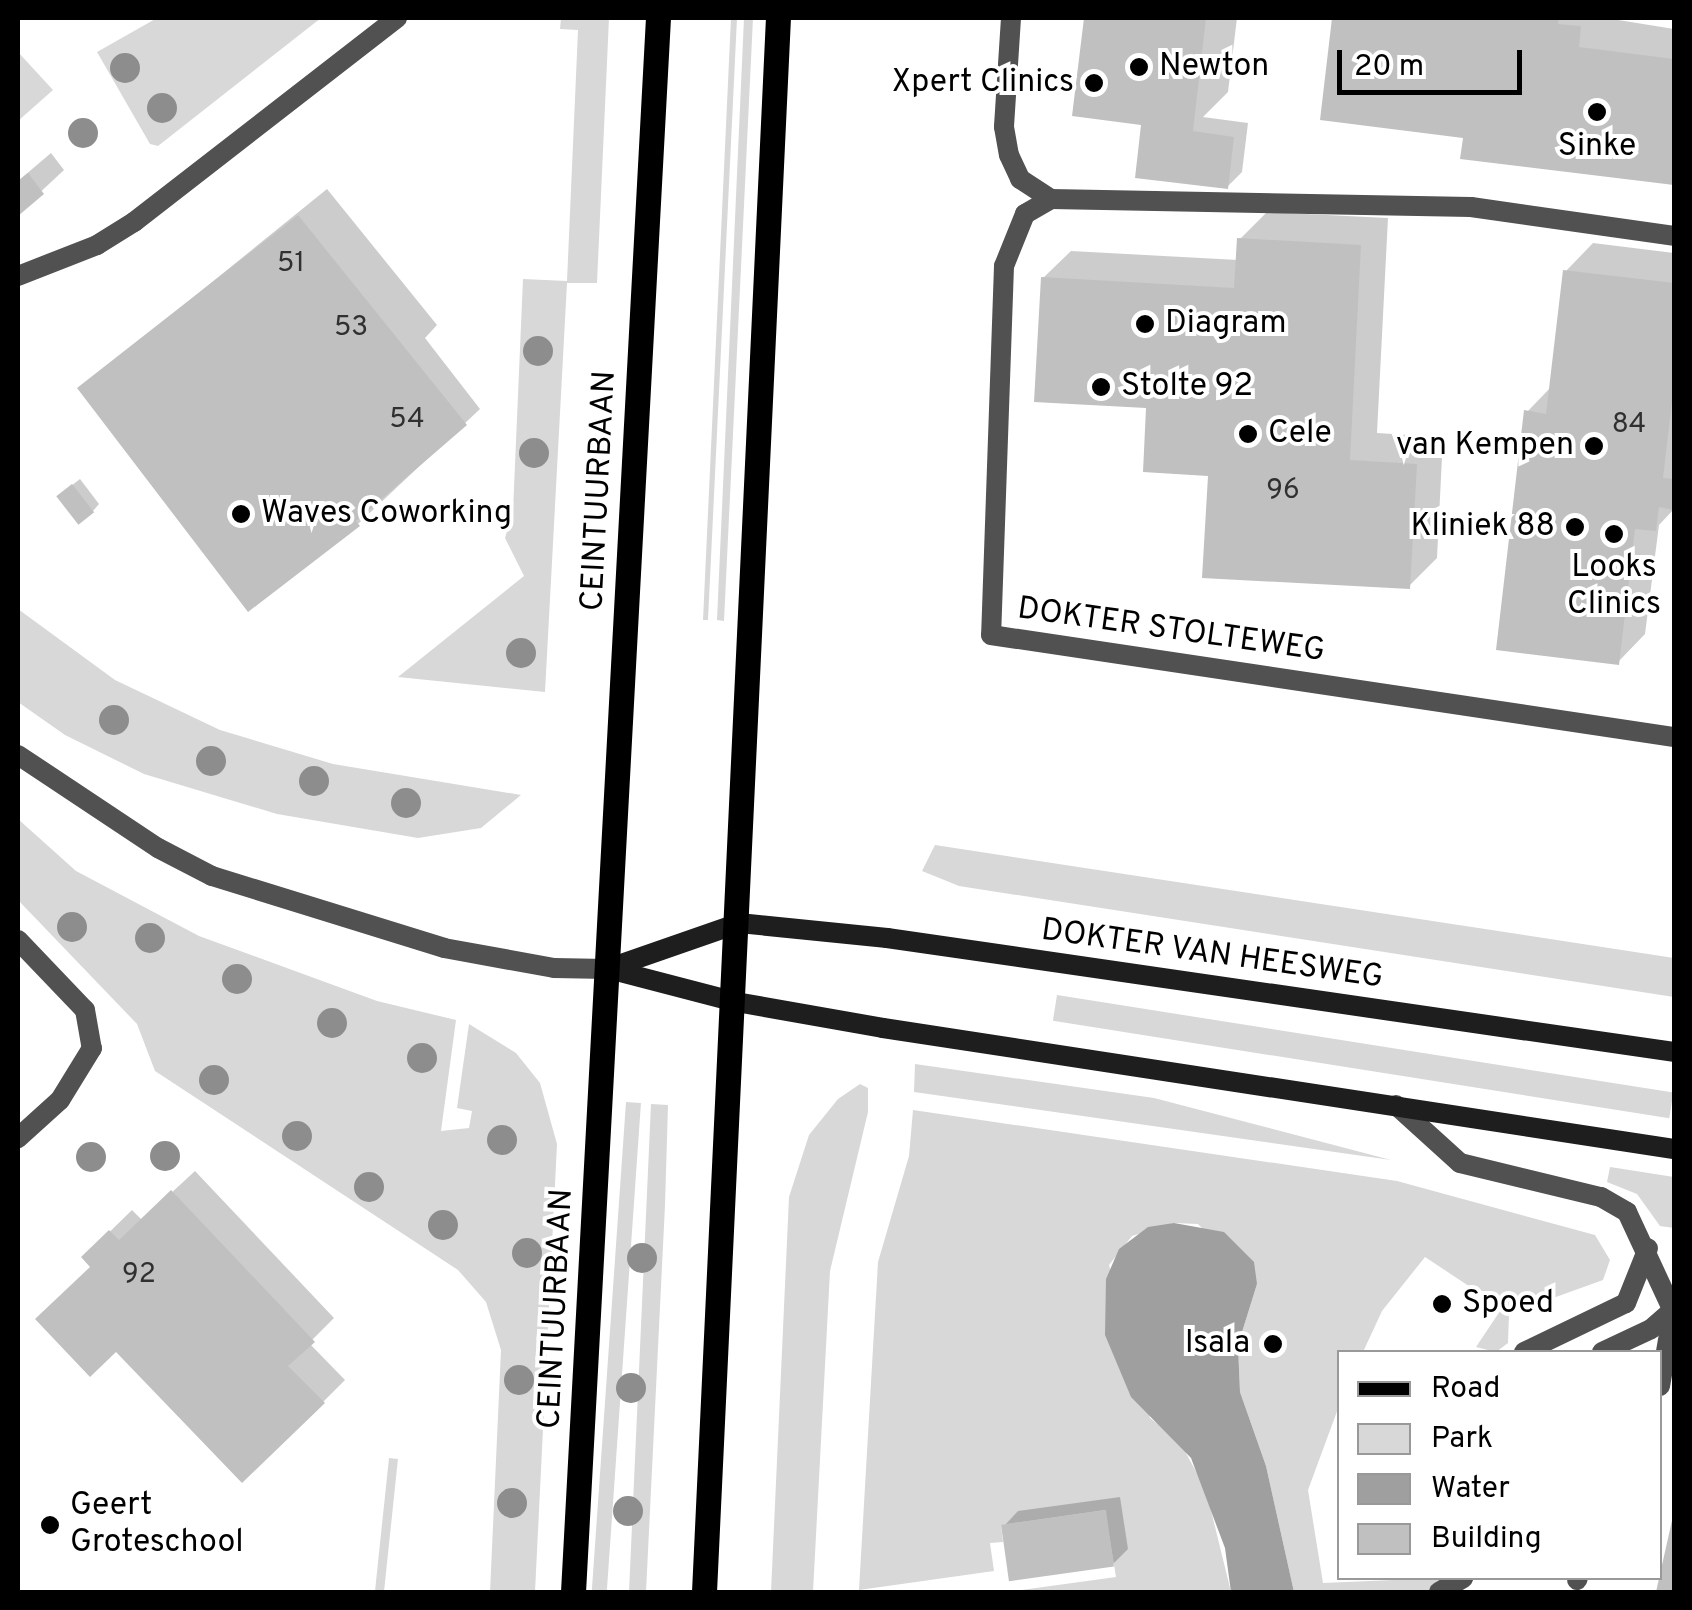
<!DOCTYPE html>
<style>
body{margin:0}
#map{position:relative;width:1692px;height:1610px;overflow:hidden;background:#fff;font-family:Overpass,sans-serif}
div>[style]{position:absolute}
.green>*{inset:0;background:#d8d8d8;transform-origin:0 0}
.water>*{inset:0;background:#9f9f9f}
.shadow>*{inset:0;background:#0003}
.building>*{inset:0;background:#c0c0c0;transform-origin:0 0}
.lane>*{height:20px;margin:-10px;padding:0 10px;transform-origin:10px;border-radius:10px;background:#515151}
.street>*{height:20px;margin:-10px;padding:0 10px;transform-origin:10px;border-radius:10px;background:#515151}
.secondary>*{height:20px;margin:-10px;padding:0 10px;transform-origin:10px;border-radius:10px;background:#1e1e1e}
.primary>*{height:25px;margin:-12.5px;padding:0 12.5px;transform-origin:12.5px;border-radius:12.5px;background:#000}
.trees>*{width:30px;height:30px;margin:-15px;border-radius:50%;background:#8d8d8d}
.dots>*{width:28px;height:28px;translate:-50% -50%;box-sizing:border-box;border:5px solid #fff;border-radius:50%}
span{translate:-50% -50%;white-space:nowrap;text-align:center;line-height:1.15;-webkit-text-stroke:8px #fff;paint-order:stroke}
.number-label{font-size:28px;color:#303030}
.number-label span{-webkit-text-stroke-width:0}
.poi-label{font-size:32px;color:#000}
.left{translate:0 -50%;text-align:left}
.right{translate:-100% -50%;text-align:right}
.street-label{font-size:32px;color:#000}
.frame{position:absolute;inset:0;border:20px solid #000;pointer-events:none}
.legend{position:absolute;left:1337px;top:1350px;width:325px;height:230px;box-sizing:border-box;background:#fff;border:2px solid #999;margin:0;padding:12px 18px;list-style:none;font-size:30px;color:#000}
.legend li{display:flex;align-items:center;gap:20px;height:50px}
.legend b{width:50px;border:2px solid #999}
.scale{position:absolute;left:1337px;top:50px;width:185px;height:45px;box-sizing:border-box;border:5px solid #000;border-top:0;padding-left:12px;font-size:30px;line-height:35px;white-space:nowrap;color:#000;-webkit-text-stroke:8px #fff;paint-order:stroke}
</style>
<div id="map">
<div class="green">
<i style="clip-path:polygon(157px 18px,321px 18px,158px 146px,150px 144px,97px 52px)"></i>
<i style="clip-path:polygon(561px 18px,609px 18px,597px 283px,567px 283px,545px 692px,398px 677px,524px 576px,505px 538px,513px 511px,523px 279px,567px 281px,578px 30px,560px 29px)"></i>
<i style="clip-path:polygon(731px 18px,737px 18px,708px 620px,703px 620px)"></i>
<i style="clip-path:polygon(744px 18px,753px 18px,724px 621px,717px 620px)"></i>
<i style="clip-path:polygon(18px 52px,53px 90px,18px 121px)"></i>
<i style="clip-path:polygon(18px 609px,115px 680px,220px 730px,333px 764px,521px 795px,481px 828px,418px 838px,277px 814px,144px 774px,65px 735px,18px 702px)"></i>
<i style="clip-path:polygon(18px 819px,76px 871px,199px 936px,377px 1001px,456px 1020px,441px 1131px,469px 1128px,472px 1111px,457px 1108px,469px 1024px,516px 1053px,540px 1083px,557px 1144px,535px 1592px,490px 1592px,501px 1350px,486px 1302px,458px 1270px,155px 1071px,137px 1024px,18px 900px)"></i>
<i style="clip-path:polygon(935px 845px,1674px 958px,1674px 997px,959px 886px,922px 871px)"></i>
<i style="left:1057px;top:995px;width:624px;height:26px;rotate:9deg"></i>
<i style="clip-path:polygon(915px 1064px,1154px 1098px,1391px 1160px,914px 1092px)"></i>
<i style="clip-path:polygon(860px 1084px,868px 1088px,868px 1112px,830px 1271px,813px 1592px,771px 1592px,789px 1197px,809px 1135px,838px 1099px)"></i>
<i style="left:626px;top:1102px;width:15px;height:491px;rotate:4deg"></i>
<i style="clip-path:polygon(651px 1104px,668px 1105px,665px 1205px,646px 1592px,629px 1592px)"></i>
<i style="clip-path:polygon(913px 1110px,1397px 1181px,1595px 1235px,1610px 1260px,1603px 1280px,1509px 1314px,1508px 1343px,1496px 1352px,1476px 1347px,1502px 1308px,1425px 1257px,1382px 1311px,1363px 1352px,1340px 1352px,1339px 1406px,1308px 1490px,1323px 1583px,1440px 1578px,1450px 1592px,1294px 1592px,1266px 1466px,1240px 1392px,1238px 1345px,1257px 1284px,1198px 1224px,1174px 1223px,1132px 1236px,1109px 1265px,1150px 1418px,1180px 1442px,1206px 1490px,1231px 1592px,1006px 1592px,1116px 1577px,1105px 1510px,1001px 1525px,1003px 1542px,990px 1543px,994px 1571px,859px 1590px,878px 1262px,909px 1156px)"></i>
<i style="clip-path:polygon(1610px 1167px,1674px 1177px,1674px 1228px,1660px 1226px,1637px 1194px,1607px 1182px)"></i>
<i style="left:389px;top:1458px;width:9px;height:135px;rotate:6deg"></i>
</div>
<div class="water">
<i style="clip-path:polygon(1174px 1223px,1224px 1232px,1254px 1262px,1257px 1284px,1238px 1345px,1240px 1392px,1266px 1466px,1294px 1592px,1231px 1592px,1225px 1548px,1191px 1458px,1131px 1397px,1105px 1335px,1106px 1279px,1119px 1249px,1148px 1227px)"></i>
</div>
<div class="shadow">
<i style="clip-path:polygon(1087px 18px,1237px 18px,1228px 92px,1203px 117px,1248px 123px,1242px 172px,1227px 187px,1147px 123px,1075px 114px)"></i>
<i style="clip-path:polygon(1334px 18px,1606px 18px,1674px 29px,1674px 183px,1463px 157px,1465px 136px,1322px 118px)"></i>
<i style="clip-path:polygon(51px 153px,64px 170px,19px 212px,18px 181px)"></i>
<i style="clip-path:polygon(327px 189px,437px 325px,425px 338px,480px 409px,358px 524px,80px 389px)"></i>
<i style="clip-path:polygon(1267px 212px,1388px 218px,1377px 433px,1443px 437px,1437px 558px,1409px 586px,1210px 473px,1043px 278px,1071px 251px,1238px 260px,1240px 239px)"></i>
<i style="clip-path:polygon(1593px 243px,1674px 253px,1674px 509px,1659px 525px,1645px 634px,1618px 662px,1527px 412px,1552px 386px,1566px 271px)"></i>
<i style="clip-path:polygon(80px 479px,99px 504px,93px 511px,67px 489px)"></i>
<i style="clip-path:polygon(195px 1171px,334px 1318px,309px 1343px,345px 1380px,323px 1402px,84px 1257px,132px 1210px,142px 1220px)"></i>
<i style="clip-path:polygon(1120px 1497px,1128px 1549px,1113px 1564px,1004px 1526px,1018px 1511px)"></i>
</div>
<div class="building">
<i style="clip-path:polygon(1084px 18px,1206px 18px,1193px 131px,1234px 137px,1228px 189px,1135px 178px,1141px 125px,1072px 116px)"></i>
<i style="clip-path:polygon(1332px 18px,1559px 18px,1558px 24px,1581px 26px,1579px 47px,1674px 59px,1674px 185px,1460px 159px,1463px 138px,1320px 120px)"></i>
<i style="clip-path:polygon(28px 173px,44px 194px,18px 216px,18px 181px)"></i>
<i style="clip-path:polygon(298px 215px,467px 425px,356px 521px,360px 526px,248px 612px,77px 388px)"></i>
<i style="clip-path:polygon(1237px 238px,1361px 245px,1350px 460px,1417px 464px,1410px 589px,1202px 578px,1208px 476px,1143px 472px,1146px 408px,1034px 402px,1041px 277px,1234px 288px)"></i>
<i style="clip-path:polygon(1563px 270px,1674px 283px,1674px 384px,1663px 478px,1674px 479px,1674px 510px,1659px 507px,1656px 531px,1635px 529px,1619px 665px,1496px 650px,1524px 410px,1546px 414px)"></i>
<i style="left:72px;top:484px;width:36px;height:20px;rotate:52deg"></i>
<i style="clip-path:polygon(171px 1190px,315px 1342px,288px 1366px,325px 1403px,242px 1483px,116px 1352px,90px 1377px,35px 1319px,90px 1267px,81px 1257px,109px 1230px,119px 1240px)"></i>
<i style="left:1106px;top:1510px;width:57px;height:106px;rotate:82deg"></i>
<i style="clip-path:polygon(1674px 1516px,1674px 1592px,1656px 1592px,1673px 1516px)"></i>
</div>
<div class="lane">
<i style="left:1011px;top:18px;width:109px;rotate:93.7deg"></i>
<i style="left:1004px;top:127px;width:28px;rotate:80deg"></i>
<i style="left:1009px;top:155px;width:26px;rotate:65deg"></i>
<i style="left:1020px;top:179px;width:37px;rotate:33deg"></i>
<i style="left:1051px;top:199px;width:420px;rotate:1.1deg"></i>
<i style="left:1471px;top:207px;width:205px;rotate:8.1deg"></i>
<i style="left:1051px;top:199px;width:30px;rotate:150deg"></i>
<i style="left:1025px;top:214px;width:56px;rotate:112deg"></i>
<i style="left:1004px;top:266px;width:369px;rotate:92deg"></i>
<i style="left:991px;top:635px;width:691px;rotate:8.49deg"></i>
<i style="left:1396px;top:1105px;width:86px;rotate:42.2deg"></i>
<i style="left:1460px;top:1163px;width:145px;rotate:13.6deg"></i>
<i style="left:1601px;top:1197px;width:30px;rotate:30deg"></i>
<i style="left:1627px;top:1212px;width:109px;rotate:65.1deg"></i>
<i style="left:1673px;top:1311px;width:76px;rotate:99.8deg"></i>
<i style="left:1524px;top:1352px;width:113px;rotate:-25.7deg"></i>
<i style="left:1626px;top:1303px;width:59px;rotate:-68.2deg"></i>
<i style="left:1602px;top:1352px;width:54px;rotate:-25.1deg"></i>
<i style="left:1651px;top:1329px;width:30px;rotate:-41deg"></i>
<i style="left:1577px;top:1580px;width:2px;rotate:-63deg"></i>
<i style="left:1439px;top:1592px;width:28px;rotate:-30deg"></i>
</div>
<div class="street">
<i style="left:18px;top:276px;width:85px;rotate:-21.4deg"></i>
<i style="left:97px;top:245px;width:44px;rotate:-31.9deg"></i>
<i style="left:134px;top:222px;width:333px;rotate:-37.8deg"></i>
<i style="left:18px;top:755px;width:168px;rotate:33.6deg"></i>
<i style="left:158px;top:848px;width:61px;rotate:27.4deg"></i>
<i style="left:212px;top:876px;width:243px;rotate:17.2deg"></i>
<i style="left:444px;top:948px;width:112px;rotate:10.3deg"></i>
<i style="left:554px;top:968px;width:53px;rotate:1.1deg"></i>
<i style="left:18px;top:940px;width:97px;rotate:46.3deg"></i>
<i style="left:85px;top:1010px;width:39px;rotate:80deg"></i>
<i style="left:92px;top:1048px;width:61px;rotate:121.6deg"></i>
<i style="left:60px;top:1100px;width:57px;rotate:137.9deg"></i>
</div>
<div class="secondary">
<i style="left:607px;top:969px;width:140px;rotate:-19.2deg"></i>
<i style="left:739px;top:923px;width:149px;rotate:5.8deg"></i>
<i style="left:887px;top:938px;width:795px;rotate:8.24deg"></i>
<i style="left:609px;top:969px;width:131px;rotate:14.6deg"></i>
<i style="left:736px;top:1002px;width:149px;rotate:10deg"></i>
<i style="left:883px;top:1028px;width:800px;rotate:8.7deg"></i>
</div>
<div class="primary">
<i style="left:573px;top:1592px;width:1576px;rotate:-86.91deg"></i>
<i style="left:704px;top:1592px;width:1576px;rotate:-87.31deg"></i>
</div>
<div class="trees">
<i style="left:125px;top:68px"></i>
<i style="left:162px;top:108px"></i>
<i style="left:83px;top:133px"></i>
<i style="left:538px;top:351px"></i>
<i style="left:534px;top:453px"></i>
<i style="left:521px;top:653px"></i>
<i style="left:114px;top:720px"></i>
<i style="left:211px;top:761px"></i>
<i style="left:314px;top:781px"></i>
<i style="left:406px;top:803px"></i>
<i style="left:72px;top:927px"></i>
<i style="left:150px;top:938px"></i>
<i style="left:237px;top:979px"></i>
<i style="left:332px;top:1023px"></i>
<i style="left:422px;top:1058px"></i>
<i style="left:214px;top:1080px"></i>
<i style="left:297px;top:1136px"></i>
<i style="left:502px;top:1140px"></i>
<i style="left:165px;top:1156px"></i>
<i style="left:91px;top:1157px"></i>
<i style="left:369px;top:1187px"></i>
<i style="left:443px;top:1225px"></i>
<i style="left:527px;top:1253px"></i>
<i style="left:642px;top:1258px"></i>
<i style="left:519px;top:1380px"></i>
<i style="left:631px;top:1388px"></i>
<i style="left:512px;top:1503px"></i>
<i style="left:628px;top:1511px"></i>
</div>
<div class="dots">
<i style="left:1139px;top:67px;background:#000"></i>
<i style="left:1094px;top:83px;background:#000"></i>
<i style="left:1597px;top:112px;background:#000"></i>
<i style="left:1145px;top:324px;background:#000"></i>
<i style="left:1101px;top:387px;background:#000"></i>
<i style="left:1248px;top:434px;background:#000"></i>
<i style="left:1594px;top:446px;background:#000"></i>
<i style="left:241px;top:514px;background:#000"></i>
<i style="left:1575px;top:527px;background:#000"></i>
<i style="left:1614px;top:534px;background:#000"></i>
<i style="left:1442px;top:1304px;background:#000"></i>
<i style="left:1273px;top:1344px;background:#000"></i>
<i style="left:50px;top:1525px;background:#000"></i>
</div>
<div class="number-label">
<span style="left:291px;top:264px">51</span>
<span style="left:351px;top:328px">53</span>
<span style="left:407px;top:420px">54</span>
<span style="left:1629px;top:425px">84</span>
<span style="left:1283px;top:491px">96</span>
<span style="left:139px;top:1275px">92</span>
</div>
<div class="poi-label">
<span class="left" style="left:1159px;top:67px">Newton</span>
<span class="right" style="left:1074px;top:83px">Xpert Clinics</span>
<span style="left:1597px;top:147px">Sinke</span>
<span class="left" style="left:1165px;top:324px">Diagram</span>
<span class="left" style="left:1121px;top:387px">Stolte 92</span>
<span class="left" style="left:1268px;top:434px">Cele</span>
<span class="right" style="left:1574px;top:446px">van Kempen</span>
<span class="left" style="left:261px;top:514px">Waves Coworking</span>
<span class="right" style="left:1555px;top:527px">Kliniek 88</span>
<span style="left:1614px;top:587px">Looks<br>Clinics</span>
<span class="left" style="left:1462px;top:1304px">Spoed</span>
<span class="right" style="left:1250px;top:1344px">Isala</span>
<span class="left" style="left:70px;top:1525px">Geert<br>Groteschool</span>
</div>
<div class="street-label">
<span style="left:600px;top:491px;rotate:-87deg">CEINTUURBAAN</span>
<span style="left:1171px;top:631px;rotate:8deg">DOKTER STOLTEWEG</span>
<span style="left:1212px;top:955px;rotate:8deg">DOKTER VAN HEESWEG</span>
<span style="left:557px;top:1309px;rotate:-87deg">CEINTUURBAAN</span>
</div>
<div class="frame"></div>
<ul class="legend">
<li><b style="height:12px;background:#000"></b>Road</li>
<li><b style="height:28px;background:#d8d8d8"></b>Park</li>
<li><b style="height:28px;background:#9f9f9f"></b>Water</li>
<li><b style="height:28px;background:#c0c0c0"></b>Building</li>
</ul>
<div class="scale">20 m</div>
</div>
